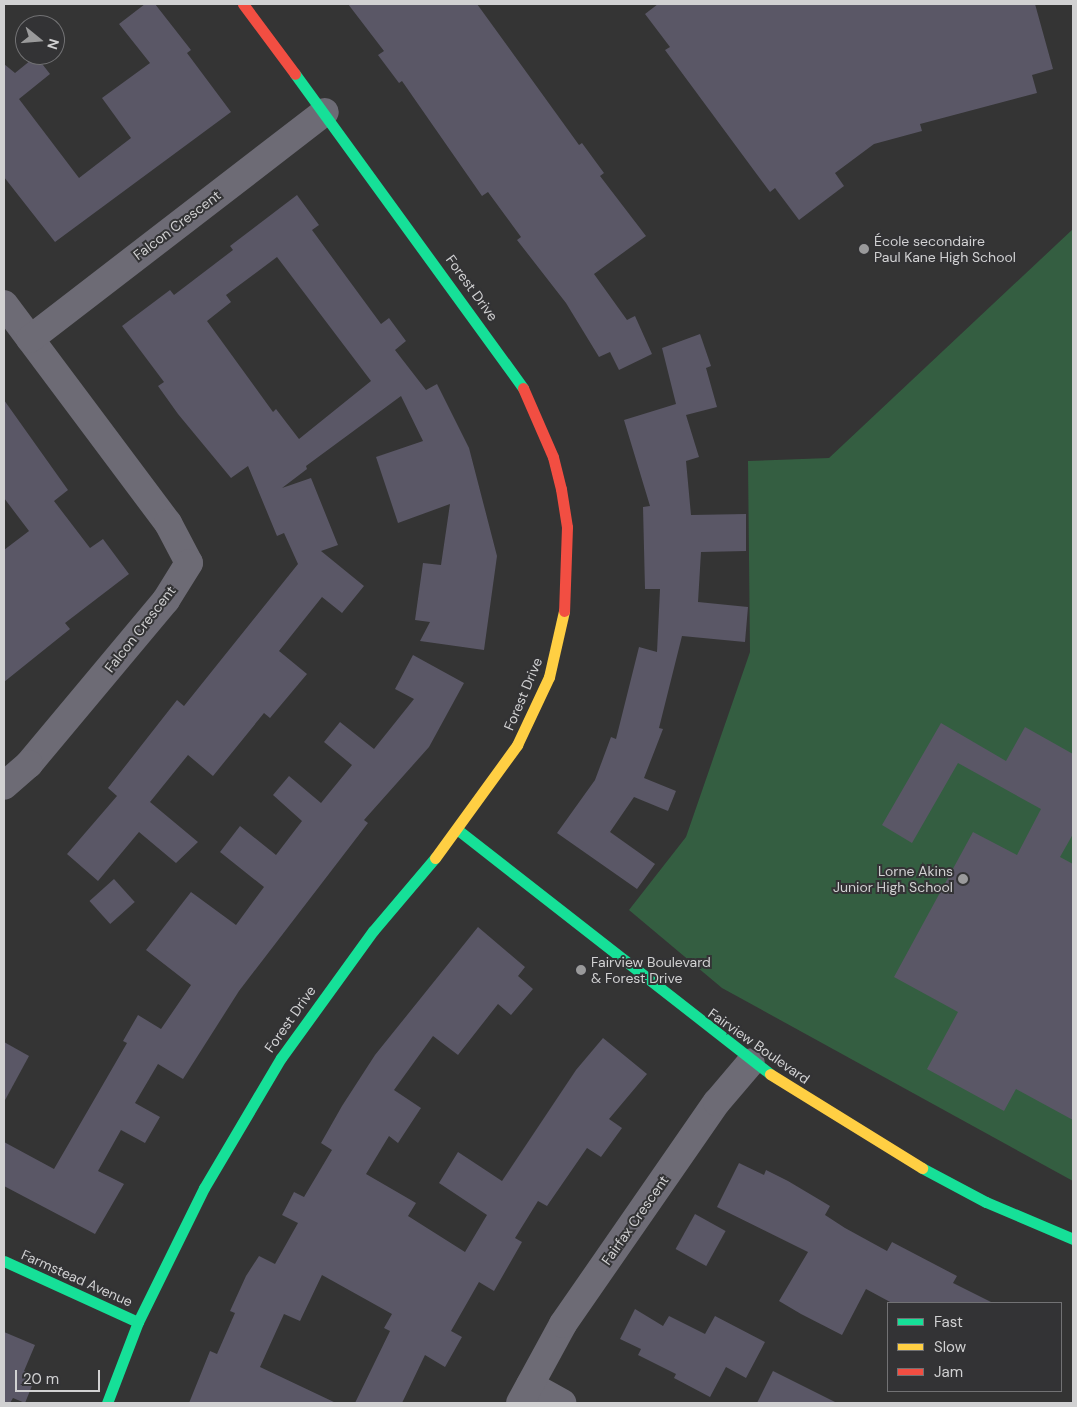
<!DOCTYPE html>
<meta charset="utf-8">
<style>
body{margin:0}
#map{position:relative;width:1077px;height:1407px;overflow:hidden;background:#343434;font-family:"DM Sans",sans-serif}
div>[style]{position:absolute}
.green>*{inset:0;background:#345e41}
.building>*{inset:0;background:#5a5766;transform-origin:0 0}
.street>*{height:28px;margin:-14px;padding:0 14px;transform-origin:14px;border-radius:14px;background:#6d6b75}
.fast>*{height:11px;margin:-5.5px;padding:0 5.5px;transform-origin:5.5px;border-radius:5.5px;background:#16e098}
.slow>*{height:11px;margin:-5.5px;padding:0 5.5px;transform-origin:5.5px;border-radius:5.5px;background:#ffcf43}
.jam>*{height:11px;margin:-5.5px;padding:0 5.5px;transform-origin:5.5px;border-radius:5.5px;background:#f24e42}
.dots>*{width:14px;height:14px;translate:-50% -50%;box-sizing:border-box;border:2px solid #333335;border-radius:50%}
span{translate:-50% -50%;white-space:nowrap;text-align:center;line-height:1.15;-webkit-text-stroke:4px #333335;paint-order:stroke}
.street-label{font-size:14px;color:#d1d1d2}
.poi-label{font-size:14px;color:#d1d1d2}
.left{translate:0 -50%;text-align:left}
.right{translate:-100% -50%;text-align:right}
.frame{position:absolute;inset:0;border:5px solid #d1d1d2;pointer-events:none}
.legend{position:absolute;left:887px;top:1302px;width:175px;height:90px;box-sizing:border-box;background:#333335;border:1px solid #727274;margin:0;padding:6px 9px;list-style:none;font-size:15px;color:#d1d1d2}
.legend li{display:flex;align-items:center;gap:10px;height:25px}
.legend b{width:25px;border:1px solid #727274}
.north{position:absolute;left:15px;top:15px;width:50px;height:50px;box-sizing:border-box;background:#333335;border:1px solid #727274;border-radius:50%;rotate:107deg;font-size:14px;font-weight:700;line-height:20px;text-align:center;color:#d1d1d2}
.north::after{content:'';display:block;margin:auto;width:18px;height:22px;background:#9a9a9b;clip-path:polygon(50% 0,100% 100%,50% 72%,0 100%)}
.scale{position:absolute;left:15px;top:1370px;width:85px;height:22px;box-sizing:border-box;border:2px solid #d1d1d2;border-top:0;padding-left:6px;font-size:15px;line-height:18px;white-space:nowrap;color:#d1d1d2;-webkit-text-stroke:4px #333335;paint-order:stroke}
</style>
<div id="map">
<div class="green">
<i style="clip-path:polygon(1073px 229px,1073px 1181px,722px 988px,629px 910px,686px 837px,750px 652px,748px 461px,829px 458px)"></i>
</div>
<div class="building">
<i style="clip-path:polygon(145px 4px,155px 4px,191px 50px,187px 53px,231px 112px,55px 242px,4px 177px,4px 64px,15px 73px,36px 56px,50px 74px,19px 99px,79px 178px,131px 138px,102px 98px,150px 63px,119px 24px)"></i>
<i style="clip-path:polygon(348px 4px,477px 4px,579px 145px,582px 143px,604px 173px,600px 176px,646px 236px,594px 274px,627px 320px,635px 316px,652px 354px,619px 370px,610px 352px,599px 357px,566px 303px,517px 240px,521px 237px,488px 192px,482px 196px,402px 81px,399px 83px,378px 55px,384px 51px)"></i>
<i style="clip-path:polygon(658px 4px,1035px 4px,1053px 69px,1032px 75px,1037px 93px,920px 124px,922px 131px,874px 144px,835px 173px,844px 186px,799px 220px,775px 188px,770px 192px,665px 50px,670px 47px,645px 14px)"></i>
<i style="clip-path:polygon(evenodd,297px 195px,319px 225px,312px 230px,381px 324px,389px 318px,406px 341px,395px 350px,426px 390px,437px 384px,469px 448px,497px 556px,484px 650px,420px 641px,430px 622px,415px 620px,423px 563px,441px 565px,450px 504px,398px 523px,376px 457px,423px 441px,401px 396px,306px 466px,307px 469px,282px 488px,311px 478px,338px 545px,321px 551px,364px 586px,342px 613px,322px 597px,279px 651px,307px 674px,270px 718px,264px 713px,213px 776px,188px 755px,150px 802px,198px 842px,176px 863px,139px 832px,98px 881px,67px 854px,117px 796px,108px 788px,177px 700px,184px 706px,298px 564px,284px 533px,277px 536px,248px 466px,231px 478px,178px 414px,158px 386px,164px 382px,122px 326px,170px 290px,174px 295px,233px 250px,230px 246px,297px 195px,277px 257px,371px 381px,299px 439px,276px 409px,273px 412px,207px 321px,231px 302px,226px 295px,277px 257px)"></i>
<i style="clip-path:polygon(700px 334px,711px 366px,706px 368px,717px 407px,686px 415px,699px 457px,686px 461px,691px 515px,746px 514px,746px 551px,701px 552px,698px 602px,748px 607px,745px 642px,682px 636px,659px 728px,663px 729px,644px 778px,676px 791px,668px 811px,634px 797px,610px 832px,655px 864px,637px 889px,557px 833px,595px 780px,611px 737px,616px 739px,639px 647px,657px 652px,660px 589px,645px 589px,643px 507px,650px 506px,624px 420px,676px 404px,662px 348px)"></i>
<i style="clip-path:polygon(4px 400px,68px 490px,54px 501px,90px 548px,103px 539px,129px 574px,65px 623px,70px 629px,4px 682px,4px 550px,29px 531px,4px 498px)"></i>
<i style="clip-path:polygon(413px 655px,464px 683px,429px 747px,364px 820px,368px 823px,239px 991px,183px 1079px,158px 1064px,135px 1103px,160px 1117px,145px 1143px,121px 1130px,98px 1171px,124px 1184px,95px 1234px,4px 1186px,4px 1142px,54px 1169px,127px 1043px,123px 1041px,138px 1015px,161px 1029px,191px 985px,146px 950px,191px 892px,236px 925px,264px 887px,220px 852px,240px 826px,276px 855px,302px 821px,273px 795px,289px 776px,321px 803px,352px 765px,324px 742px,340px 722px,374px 749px,414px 699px,395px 689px)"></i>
<i style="clip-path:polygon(941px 723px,1006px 761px,1025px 727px,1073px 754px,1073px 834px,1060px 857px,1073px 864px,1073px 1120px,1016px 1089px,1004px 1111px,927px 1069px,958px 1012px,894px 977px,973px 832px,1017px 855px,1041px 809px,958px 763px,912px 843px,882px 825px)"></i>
<i style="left:114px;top:879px;width:31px;height:33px;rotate:48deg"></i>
<i style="clip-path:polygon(478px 927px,525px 967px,518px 976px,533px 989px,511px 1015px,498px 1004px,458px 1055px,433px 1036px,394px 1090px,421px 1108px,398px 1143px,389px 1136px,366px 1174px,416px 1203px,408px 1216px,465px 1252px,487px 1215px,439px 1183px,458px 1152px,502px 1181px,576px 1070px,603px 1038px,647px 1074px,609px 1119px,622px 1128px,601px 1157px,587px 1148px,547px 1206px,538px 1201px,515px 1238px,522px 1242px,494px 1291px,479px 1282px,451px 1331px,462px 1337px,445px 1367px,425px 1355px,402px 1403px,355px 1403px,390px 1331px,384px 1328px,392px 1314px,322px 1275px,300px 1321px,284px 1314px,260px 1367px,336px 1403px,189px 1403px,210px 1351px,217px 1354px,235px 1313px,230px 1311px,246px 1276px,259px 1256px,275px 1264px,298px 1223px,282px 1215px,294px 1192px,304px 1197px,332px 1150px,321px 1143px,342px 1106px,375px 1055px)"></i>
<i style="clip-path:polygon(4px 1042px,29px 1056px,4px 1102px)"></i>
<i style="clip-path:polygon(739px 1163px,764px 1175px,766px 1170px,788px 1181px,830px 1206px,825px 1215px,845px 1228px,887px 1251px,892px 1242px,957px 1276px,953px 1283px,993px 1303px,892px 1303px,866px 1289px,842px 1335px,801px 1314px,779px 1301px,808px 1252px,717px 1207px)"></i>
<i style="left:695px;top:1214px;width:35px;height:40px;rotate:29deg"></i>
<i style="clip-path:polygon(635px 1309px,663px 1326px,669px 1316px,705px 1334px,715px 1316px,765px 1342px,746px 1378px,726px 1367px,710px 1397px,674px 1378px,676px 1374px,638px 1355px,641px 1349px,620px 1339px)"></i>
<i style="clip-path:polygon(4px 1332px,35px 1345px,24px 1371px,36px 1376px,25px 1403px,13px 1398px,10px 1403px,4px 1403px)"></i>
<i style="clip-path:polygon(773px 1371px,837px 1403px,757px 1403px)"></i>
</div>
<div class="street">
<i style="left:4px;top:304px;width:274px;rotate:53.2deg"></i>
<i style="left:168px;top:523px;width:45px;rotate:62.3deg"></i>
<i style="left:189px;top:563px;width:44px;rotate:121.9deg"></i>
<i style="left:166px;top:600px;width:214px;rotate:129.9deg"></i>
<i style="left:29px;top:764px;width:33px;rotate:139deg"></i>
<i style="left:30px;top:339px;width:372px;rotate:-37.6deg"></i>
<i style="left:530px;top:1385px;width:37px;rotate:29deg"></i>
<i style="left:520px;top:1403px;width:90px;rotate:-61.4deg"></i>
<i style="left:563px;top:1324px;width:270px;rotate:-55.3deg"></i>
<i style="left:717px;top:1102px;width:52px;rotate:-49.6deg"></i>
</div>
<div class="fast">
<i style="left:295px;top:74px;width:388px;rotate:54deg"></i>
<i style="left:458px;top:830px;width:396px;rotate:38deg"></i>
<i style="left:922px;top:1168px;width:72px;rotate:28deg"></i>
<i style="left:986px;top:1202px;width:95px;rotate:23deg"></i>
<i style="left:4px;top:1261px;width:147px;rotate:24.5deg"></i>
<i style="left:107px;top:1403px;width:87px;rotate:-69.1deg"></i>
<i style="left:138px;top:1322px;width:149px;rotate:-63.8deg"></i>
<i style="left:204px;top:1188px;width:151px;rotate:-59.4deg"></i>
<i style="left:281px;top:1058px;width:157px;rotate:-54.1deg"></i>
<i style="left:373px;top:931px;width:96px;rotate:-49.7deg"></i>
</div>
<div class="slow">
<i style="left:435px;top:858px;width:140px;rotate:-54deg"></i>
<i style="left:517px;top:745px;width:75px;rotate:-64.8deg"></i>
<i style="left:549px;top:677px;width:68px;rotate:-77.2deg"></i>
<i style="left:770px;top:1074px;width:179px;rotate:31.7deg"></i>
</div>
<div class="jam">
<i style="left:243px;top:4px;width:87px;rotate:53.4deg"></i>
<i style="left:523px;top:388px;width:75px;rotate:66.5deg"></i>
<i style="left:553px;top:457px;width:33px;rotate:76deg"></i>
<i style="left:561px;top:489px;width:38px;rotate:81deg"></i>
<i style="left:567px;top:527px;width:84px;rotate:92deg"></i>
</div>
<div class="dots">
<i style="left:864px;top:249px;background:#9a9a9b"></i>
<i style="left:963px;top:879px;background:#9a9a9b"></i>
<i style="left:581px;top:970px;background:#9a9a9b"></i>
</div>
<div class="street-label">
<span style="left:177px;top:225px;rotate:-37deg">Falcon Crescent</span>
<span style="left:472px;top:288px;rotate:54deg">Forest Drive</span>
<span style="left:140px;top:629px;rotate:-52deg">Falcon Crescent</span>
<span style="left:523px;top:694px;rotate:-67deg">Forest Drive</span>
<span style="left:290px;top:1019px;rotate:-55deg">Forest Drive</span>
<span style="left:759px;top:1046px;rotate:35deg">Fairview Boulevard</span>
<span style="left:635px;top:1220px;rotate:-55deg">Fairfax Crescent</span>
<span style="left:77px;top:1278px;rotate:24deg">Farmstead Avenue</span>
</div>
<div class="poi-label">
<span class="left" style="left:874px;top:249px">École secondaire<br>Paul Kane High School</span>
<span class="right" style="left:953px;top:879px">Lorne Akins<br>Junior High School</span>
<span class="left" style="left:591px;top:970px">Fairview Boulevard<br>&amp; Forest Drive</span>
</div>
<div class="frame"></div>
<ul class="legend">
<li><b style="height:6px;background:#16e098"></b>Fast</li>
<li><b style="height:6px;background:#ffcf43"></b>Slow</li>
<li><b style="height:6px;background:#f24e42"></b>Jam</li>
</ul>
<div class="north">N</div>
<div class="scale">20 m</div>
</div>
